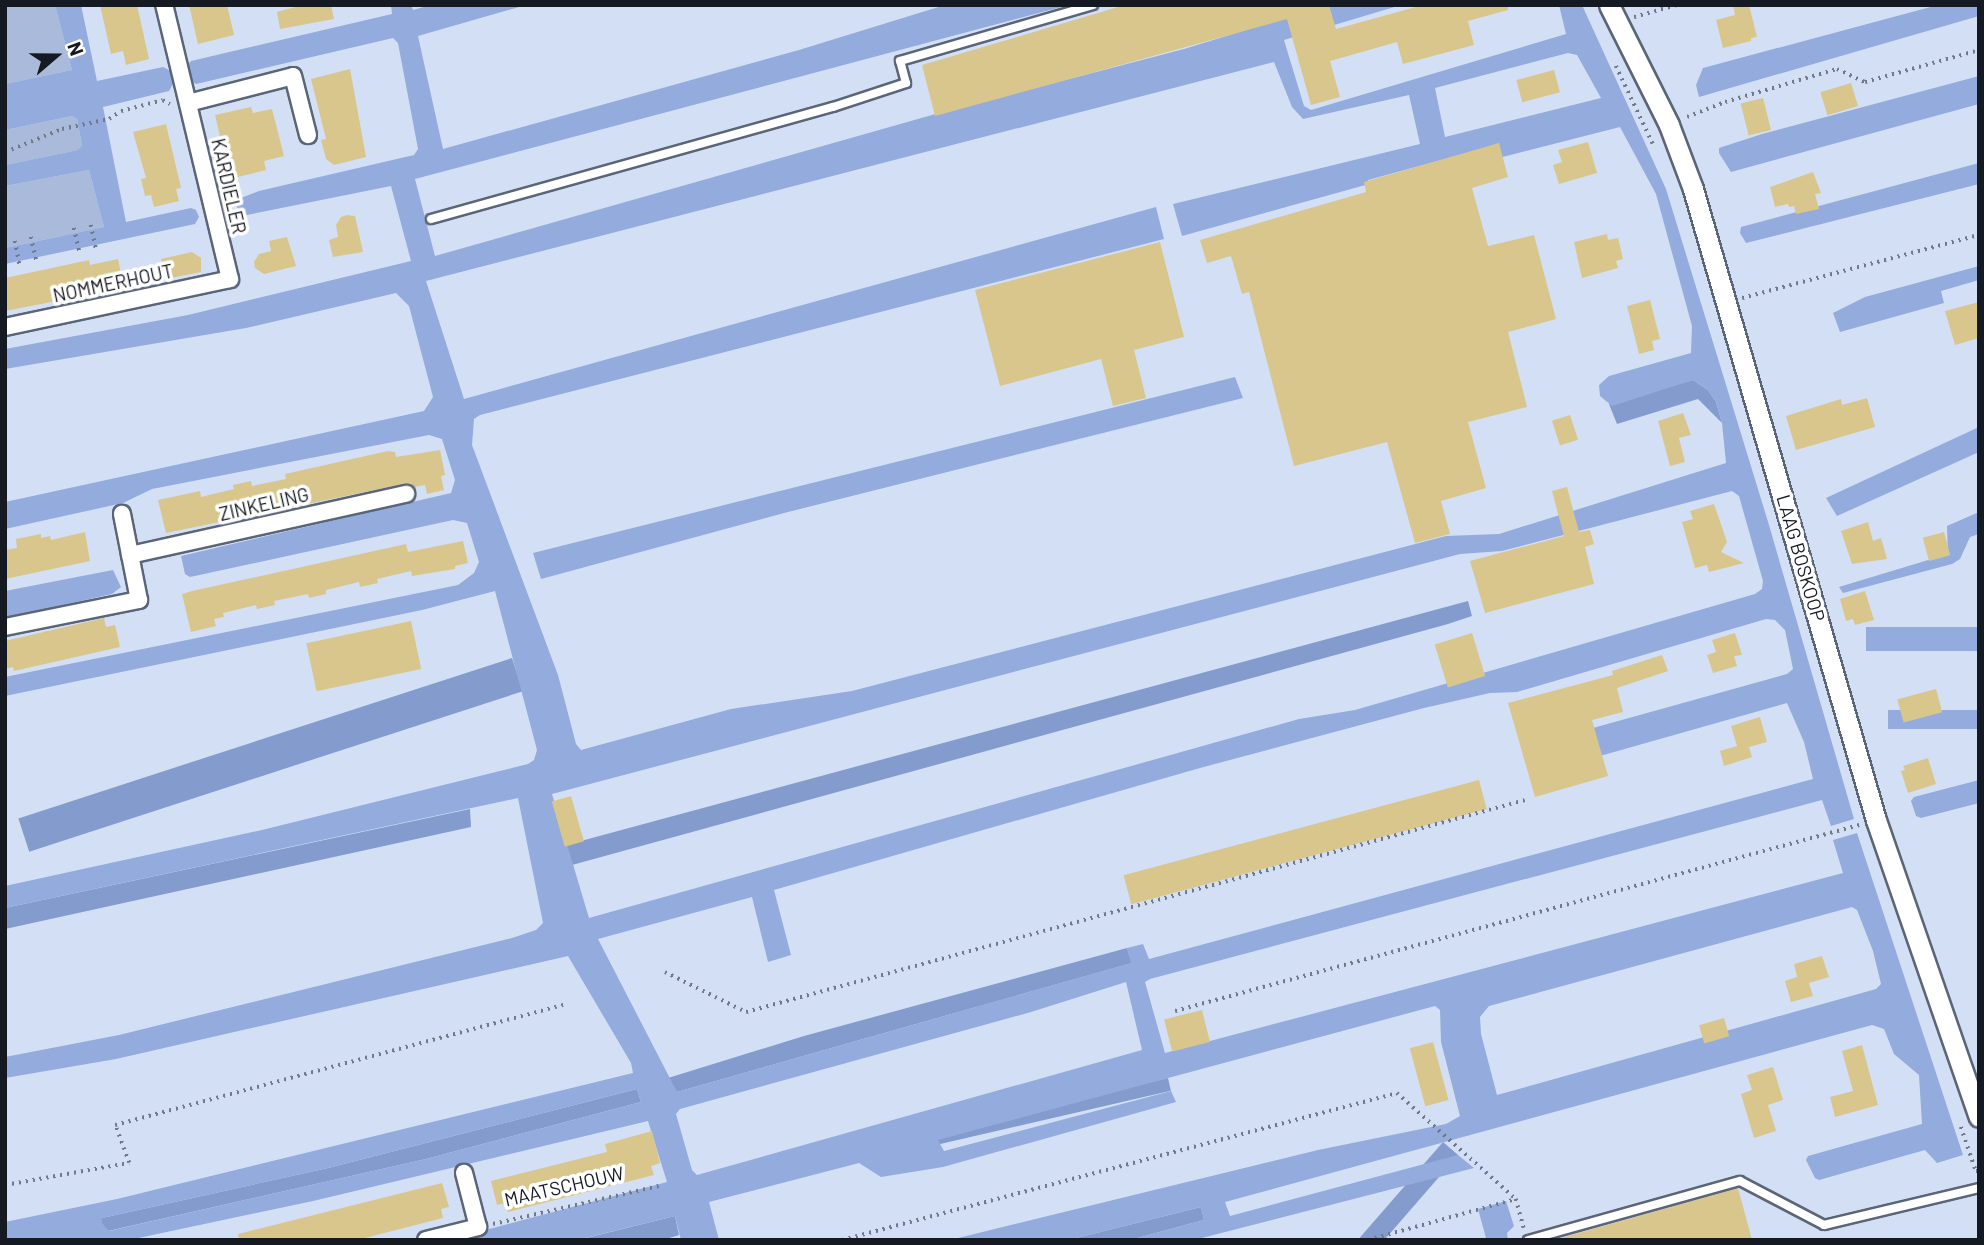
<!DOCTYPE html>
<style>
body{margin:0}
#map{position:relative;width:1984px;height:1245px;overflow:hidden;background:#d3dff5;font-family:Barlow,sans-serif}
div>[style]{position:absolute}
.green>*{inset:0;background:#a9badb}
.forest>*{inset:0;background:#839bcd;transform-origin:0 0}
.water>*{inset:0;background:#93abdd;transform-origin:0 0}
.building>*{inset:0;background:#d8c68c;transform-origin:0 0}
.path>*{height:3.5px;margin-top:-1.75px;transform-origin:0;background:repeating-linear-gradient(90deg,#717988 0 2px,transparent 0 7px)}
.roads{filter:drop-shadow(2px 0 #5b6578) drop-shadow(-2px 0 #5b6578) drop-shadow(0 2px #5b6578) drop-shadow(0 -2px #5b6578)}
.service>*{height:8px;margin:-4px;padding:0 4px;transform-origin:4px;border-radius:4px;background:#fff}
.minor>*{height:16px;margin:-8px;padding:0 8px;transform-origin:8px;border-radius:8px;background:#fff}
.tertiary>*{height:19px;margin:-9.5px;padding:0 9.5px;transform-origin:9.5px;border-radius:9.5px;background:#fff}
span{translate:-50% -50%;white-space:nowrap;text-align:center;line-height:1.15;-webkit-text-stroke:7px #fff;paint-order:stroke}
.street-label{font-size:19px;color:#151921}
.frame{position:absolute;inset:0;border:7px solid #151921;pointer-events:none}
.north{position:absolute;left:21px;top:21px;width:70px;height:70px;-webkit-text-stroke:5px #fff;paint-order:stroke;rotate:70deg;font-size:19px;font-weight:700;line-height:28px;text-align:center;color:#151921}
.north::after{content:'';display:block;margin:auto;width:24px;height:32px;background:#151921;clip-path:polygon(50% 0,100% 100%,50% 72%,0 100%)}
</style>
<div id="map">
<div class="green">
<i style="clip-path:polygon(5px 5px,55px 5px,72px 70px,5px 84px)"></i>
<i style="clip-path:polygon(72px 116px,77px 119px,82px 145px,78px 150px,5px 165px,5px 130px)"></i>
<i style="clip-path:polygon(89px 170px,104px 227px,5px 248px,5px 186px)"></i>
</div>
<div class="forest">
<i style="clip-path:polygon(1693px 380px,1708px 390px,1716px 402px,1722px 423px,1698px 399px,1617px 424px,1609px 404px)"></i>
<i style="clip-path:polygon(1468px 601px,1472px 616px,1448px 624px,572px 865px,566px 845px)"></i>
<i style="left:512px;top:658px;width:35px;height:519px;rotate:72deg"></i>
<i style="clip-path:polygon(470px 809px,471px 827px,5px 929px,5px 908px)"></i>
<i style="clip-path:polygon(1127px 948px,1132px 963px,948px 1015px,677px 1092px,668px 1078px,804px 1036px)"></i>
<i style="left:1168px;top:1078px;width:13px;height:239px;rotate:77deg"></i>
<i style="clip-path:polygon(637px 1089px,641px 1102px,426px 1159px,108px 1231px,102px 1224px,102px 1218px,328px 1168px)"></i>
<i style="left:1443px;top:1142px;width:20px;height:227px;rotate:41deg"></i>
<i style="clip-path:polygon(1201px 1207px,1204px 1220px,1130px 1240px,1068px 1240px)"></i>
<i style="clip-path:polygon(675px 1216px,679px 1235px,663px 1240px,578px 1240px)"></i>
</div>
<div class="water">
<i style="clip-path:polygon(evenodd,55px 5px,81px 5px,97px 81px,163px 67px,171px 71px,186px 67px,191px 61px,392px 14px,391px 5px,411px 5px,413px 10px,431px 5px,526px 5px,418px 36px,443px 149px,799px 50px,945px 5px,1069px 5px,415px 179px,435px 256px,939px 113px,1184px 49px,1327px 5px,1401px 5px,1284px 40px,1304px 106px,1311px 110px,1566px 34px,1559px 5px,1582px 5px,1666px 189px,1769px 525px,1854px 819px,1831px 826px,1822px 800px,1150px 979px,1145px 982px,1165px 1053px,1843px 873px,1833px 840px,1857px 833px,1963px 1155px,1937px 1163px,1925px 1150px,1819px 1180px,1815px 1178px,1806px 1160px,1808px 1156px,1922px 1124px,1919px 1075px,1894px 1054px,1884px 1029px,1872px 1025px,1225px 1202px,1230px 1216px,1458px 1155px,1474px 1168px,1194px 1240px,1130px 1240px,1204px 1220px,1201px 1207px,1068px 1240px,950px 1240px,1318px 1150px,1446px 1124px,1460px 1116px,1441px 1042px,1440px 1010px,1435px 1006px,938px 1140px,944px 1151px,1171px 1091px,1176px 1102px,943px 1167px,881px 1177px,859px 1163px,709px 1202px,719px 1240px,681px 1240px,675px 1216px,577px 1240px,448px 1240px,667px 1182px,648px 1121px,313px 1201px,129px 1240px,5px 1240px,5px 1222px,117px 1199px,633px 1073px,631px 1063px,568px 956px,116px 1059px,5px 1078px,5px 1057px,119px 1035px,512px 938px,536px 930px,543px 923px,518px 798px,5px 908px,5px 886px,262px 830px,528px 764px,534px 760px,537px 750px,495px 591px,422px 610px,5px 696px,5px 677px,458px 585px,474px 573px,479px 562px,467px 523px,453px 520px,190px 577px,185px 574px,181px 556px,451px 493px,455px 480px,442px 439px,429px 435px,152px 489px,123px 503px,5px 529px,5px 502px,424px 411px,433px 397px,409px 306px,396px 293px,246px 328px,5px 369px,5px 349px,188px 315px,411px 261px,391px 186px,242px 216px,236px 205px,238px 199px,259px 191px,414px 155px,418px 149px,398px 43px,393px 38px,196px 84px,189px 80px,173px 84px,169px 91px,103px 107px,126px 222px,191px 208px,196px 210px,199px 217px,195px 224px,5px 264px,5px 248px,104px 227px,89px 170px,5px 186px,5px 165px,78px 150px,82px 145px,77px 119px,72px 116px,5px 130px,5px 84px,72px 70px,55px 5px,1568px 53px,1577px 55px,1601px 98px,1445px 137px,1435px 88px,1568px 53px,55px 5px,1274px 62px,1292px 107px,1303px 119px,1409px 95px,1420px 144px,1173px 204px,1182px 236px,1369px 184px,1368px 180px,1467px 153px,1471px 165px,1620px 127px,1656px 194px,1692px 326px,1691px 353px,1609px 376px,1599px 385px,1600px 396px,1612px 406px,1693px 380px,1708px 390px,1716px 402px,1722px 423px,1726px 463px,1499px 534px,1446px 536px,852px 691px,731px 709px,581px 750px,576px 744px,558px 675px,472px 445px,474px 419px,480px 415px,1164px 239px,1156px 207px,464px 399px,426px 281px,1274px 62px,55px 5px,1732px 491px,1739px 496px,1763px 581px,1762px 589px,1755px 594px,1355px 710px,1299px 719px,589px 918px,552px 794px,1460px 554px,1502px 551px,1732px 491px,55px 5px,1766px 619px,1775px 620px,1785px 630px,1793px 669px,1787px 674px,1593px 728px,1600px 756px,1787px 703px,1804px 742px,1813px 779px,1149px 959px,1143px 944px,1127px 948px,1131px 963px,677px 1092px,598px 939px,752px 897px,768px 962px,791px 955px,774px 890px,1200px 768px,1424px 708px,1490px 693px,1517px 692px,1766px 619px,55px 5px,1852px 907px,1857px 910px,1873px 951px,1881px 984px,1876px 989px,1497px 1095px,1481px 1034px,1480px 1017px,1489px 1006px,1852px 907px,55px 5px,1126px 982px,1142px 1050px,697px 1175px,692px 1170px,676px 1114px,680px 1109px,1031px 1012px,1126px 982px,55px 5px,637px 1089px,641px 1102px,426px 1159px,109px 1231px,102px 1224px,102px 1218px,328px 1168px,637px 1089px)"></i>
<i style="clip-path:polygon(1938px 5px,1979px 5px,1979px 16px,1699px 97px,1696px 85px,1703px 68px)"></i>
<i style="clip-path:polygon(1979px 76px,1979px 104px,1731px 172px,1719px 153px,1719px 148px,1762px 134px)"></i>
<i style="clip-path:polygon(1979px 163px,1979px 184px,1746px 243px,1740px 233px,1741px 227px)"></i>
<i style="clip-path:polygon(1979px 266px,1979px 280px,1941px 291px,1944px 303px,1840px 332px,1833px 313px,1865px 297px)"></i>
<i style="clip-path:polygon(1235px 377px,1243px 398px,788px 512px,541px 579px,533px 553px)"></i>
<i style="clip-path:polygon(1979px 427px,1979px 452px,1837px 516px,1826px 498px)"></i>
<i style="clip-path:polygon(1979px 512px,1979px 534px,1970px 537px,1960px 559px,1952px 564px,1843px 593px,1839px 587px,1948px 554px,1947px 526px)"></i>
<i style="clip-path:polygon(113px 570px,121px 587px,112px 594px,5px 618px,5px 591px)"></i>
<i style="left:1979px;top:627px;width:24px;height:113px;rotate:90deg"></i>
<i style="left:1979px;top:710px;width:19px;height:91px;rotate:90deg"></i>
<i style="clip-path:polygon(1979px 780px,1979px 803px,1921px 818px,1916px 816px,1911px 801px,1914px 797px)"></i>
<i style="clip-path:polygon(1506px 1201px,1514px 1226px,1507px 1233px,1508px 1240px,1480px 1240px,1486px 1238px,1478px 1209px)"></i>
</div>
<div class="building">
<i style="clip-path:polygon(100px 5px,137px 5px,149px 59px,126px 65px,123px 51px,111px 54px)"></i>
<i style="clip-path:polygon(189px 5px,227px 5px,234px 35px,198px 44px)"></i>
<i style="clip-path:polygon(303px 5px,331px 5px,334px 19px,280px 29px,277px 12px)"></i>
<i style="clip-path:polygon(1125px 5px,1329px 5px,1336px 29px,1423px 5px,1508px 5px,1508px 10px,1468px 21px,1474px 45px,1403px 64px,1397px 42px,1330px 61px,1340px 97px,1311px 105px,1287px 19px,935px 116px,922px 65px)"></i>
<i style="clip-path:polygon(1733px 5px,1749px 5px,1757px 37px,1751px 38px,1751px 41px,1723px 48px,1716px 20px,1735px 15px)"></i>
<i style="clip-path:polygon(350px 69px,366px 157px,334px 165px,326px 159px,321px 140px,326px 139px,311px 79px)"></i>
<i style="left:1554px;top:70px;width:23px;height:39px;rotate:75deg"></i>
<i style="left:1851px;top:83px;width:24px;height:32px;rotate:73deg"></i>
<i style="left:1763px;top:98px;width:33px;height:23px;rotate:76deg"></i>
<i style="clip-path:polygon(251px 107px,253px 113px,272px 109px,284px 156px,264px 161px,266px 170px,230px 179px,215px 115px)"></i>
<i style="clip-path:polygon(166px 124px,181px 188px,176px 189px,179px 201px,154px 207px,151px 195px,145px 196px,141px 179px,146px 178px,133px 132px)"></i>
<i style="clip-path:polygon(1588px 142px,1597px 173px,1559px 184px,1553px 165px,1562px 162px,1558px 150px)"></i>
<i style="clip-path:polygon(1499px 143px,1508px 177px,1472px 188px,1488px 246px,1534px 235px,1556px 319px,1508px 332px,1527px 407px,1468px 422px,1486px 488px,1441px 501px,1450px 534px,1415px 543px,1387px 442px,1294px 466px,1249px 292px,1242px 294px,1231px 256px,1207px 263px,1200px 240px,1366px 192px,1364px 182px)"></i>
<i style="clip-path:polygon(1813px 172px,1821px 193px,1815px 194px,1819px 209px,1796px 214px,1794px 206px,1789px 207px,1788px 204px,1775px 207px,1770px 187px)"></i>
<i style="clip-path:polygon(347px 215px,355px 216px,363px 252px,333px 257px,329px 240px,338px 237px,336px 225px,341px 217px)"></i>
<i style="clip-path:polygon(1607px 234px,1608px 240px,1618px 238px,1623px 259px,1616px 261px,1618px 268px,1582px 278px,1574px 242px)"></i>
<i style="clip-path:polygon(287px 237px,296px 266px,264px 274px,255px 268px,254px 262px,259px 254px,271px 251px,269px 241px)"></i>
<i style="clip-path:polygon(1160px 242px,1184px 337px,1134px 350px,1146px 398px,1113px 406px,1101px 359px,1000px 386px,975px 290px)"></i>
<i style="clip-path:polygon(192px 252px,201px 258px,201px 272px,165px 279px,161px 259px)"></i>
<i style="clip-path:polygon(118px 259px,124px 288px,5px 311px,5px 278px,89px 260px,90px 265px)"></i>
<i style="clip-path:polygon(1650px 300px,1660px 339px,1652px 341px,1654px 350px,1639px 354px,1627px 306px)"></i>
<i style="clip-path:polygon(1979px 302px,1979px 338px,1955px 345px,1945px 311px)"></i>
<i style="clip-path:polygon(1867px 398px,1875px 427px,1796px 450px,1786px 416px,1841px 399px,1842px 405px)"></i>
<i style="clip-path:polygon(1683px 413px,1691px 435px,1679px 438px,1685px 462px,1670px 466px,1658px 421px)"></i>
<i style="left:1570px;top:415px;width:26px;height:19px;rotate:72deg"></i>
<i style="clip-path:polygon(440px 450px,445px 475px,441px 476px,444px 490px,427px 494px,425px 485px,414px 487px,411px 483px,404px 484px,166px 533px,158px 500px,200px 491px,201px 497px,234px 489px,233px 485px,251px 481px,252px 486px,286px 479px,285px 474px,388px 451px,395px 452px,396px 457px)"></i>
<i style="clip-path:polygon(1567px 487px,1579px 532px,1590px 530px,1594px 544px,1585px 547px,1594px 584px,1485px 613px,1470px 561px,1564px 536px,1552px 491px)"></i>
<i style="clip-path:polygon(1714px 504px,1727px 542px,1721px 552px,1744px 563px,1709px 572px,1707px 565px,1695px 568px,1682px 522px,1693px 519px,1690px 511px)"></i>
<i style="clip-path:polygon(1868px 522px,1873px 541px,1881px 538px,1887px 559px,1852px 564px,1841px 531px)"></i>
<i style="clip-path:polygon(85px 532px,90px 561px,5px 579px,5px 550px,17px 548px,16px 539px,41px 534px,41px 538px,50px 536px,51px 540px)"></i>
<i style="left:1944px;top:532px;width:24px;height:22px;rotate:75deg"></i>
<i style="clip-path:polygon(463px 541px,468px 563px,455px 566px,455px 569px,412px 576px,411px 571px,377px 579px,378px 583px,360px 587px,359px 582px,326px 590px,326px 594px,309px 598px,308px 594px,274px 601px,275px 605px,257px 609px,256px 605px,223px 613px,224px 617px,214px 619px,216px 626px,191px 632px,182px 594px,192px 591px,406px 544px,408px 552px)"></i>
<i style="clip-path:polygon(1865px 591px,1874px 620px,1855px 625px,1853px 619px,1846px 621px,1840px 599px)"></i>
<i style="clip-path:polygon(104px 618px,106px 627px,115px 625px,120px 647px,14px 671px,13px 667px,5px 669px,5px 641px)"></i>
<i style="left:411px;top:621px;width:49px;height:107px;rotate:78deg"></i>
<i style="left:1472px;top:633px;width:45px;height:39px;rotate:73deg"></i>
<i style="clip-path:polygon(1735px 633px,1742px 655px,1734px 656px,1737px 666px,1713px 673px,1707px 655px,1716px 652px,1712px 640px)"></i>
<i style="clip-path:polygon(1662px 655px,1668px 671px,1617px 688px,1623px 712px,1592px 720px,1608px 776px,1535px 797px,1508px 703px,1613px 675px,1612px 671px)"></i>
<i style="left:1936px;top:689px;width:24px;height:40px;rotate:75deg"></i>
<i style="clip-path:polygon(1760px 717px,1767px 742px,1749px 747px,1752px 757px,1724px 766px,1720px 751px,1737px 746px,1731px 726px)"></i>
<i style="clip-path:polygon(1928px 758px,1936px 784px,1908px 793px,1901px 771px,1905px 770px,1903px 766px)"></i>
<i style="left:1479px;top:780px;width:30px;height:368px;rotate:75deg"></i>
<i style="left:571px;top:796px;width:47px;height:20px;rotate:74deg"></i>
<i style="clip-path:polygon(1822px 956px,1829px 977px,1809px 983px,1813px 996px,1791px 1002px,1785px 981px,1797px 977px,1794px 964px)"></i>
<i style="left:1202px;top:1010px;width:33px;height:39px;rotate:76deg"></i>
<i style="left:1724px;top:1018px;width:19px;height:26px;rotate:74deg"></i>
<i style="left:1433px;top:1042px;width:60px;height:24px;rotate:75deg"></i>
<i style="clip-path:polygon(1862px 1045px,1878px 1105px,1835px 1117px,1830px 1097px,1853px 1091px,1842px 1051px)"></i>
<i style="clip-path:polygon(1773px 1067px,1783px 1100px,1768px 1105px,1776px 1131px,1754px 1138px,1741px 1094px,1752px 1090px,1747px 1075px)"></i>
<i style="clip-path:polygon(652px 1131px,660px 1163px,651px 1166px,654px 1175px,508px 1212px,506px 1203px,497px 1205px,491px 1181px,607px 1152px,605px 1144px)"></i>
<i style="clip-path:polygon(442px 1183px,449px 1207px,441px 1209px,443px 1218px,357px 1240px,239px 1240px,238px 1234px)"></i>
<i style="clip-path:polygon(1738px 1188px,1752px 1240px,1561px 1240px,1561px 1238px)"></i>
</div>
<div class="path">
<i style="left:1634px;top:17px;width:45px;rotate:-15.6deg"></i>
<i style="left:1616px;top:66px;width:86px;rotate:64.6deg"></i>
<i style="left:1687px;top:117px;width:41px;rotate:-21.5deg"></i>
<i style="left:1725px;top:102px;width:117px;rotate:-16.4deg"></i>
<i style="left:1837px;top:69px;width:31px;rotate:25deg"></i>
<i style="left:1865px;top:82px;width:118px;rotate:-15.7deg"></i>
<i style="left:5px;top:152px;width:61px;rotate:-22deg"></i>
<i style="left:62px;top:129px;width:48px;rotate:-12deg"></i>
<i style="left:109px;top:119px;width:14px;rotate:-34deg"></i>
<i style="left:121px;top:111px;width:43px;rotate:-14.7deg"></i>
<i style="left:163px;top:100px;width:8px;rotate:30deg"></i>
<i style="left:91px;top:225px;width:25px;rotate:78deg"></i>
<i style="left:74px;top:228px;width:26px;rotate:77deg"></i>
<i style="left:31px;top:237px;width:26px;rotate:77deg"></i>
<i style="left:15px;top:241px;width:25px;rotate:79deg"></i>
<i style="left:1742px;top:298px;width:245px;rotate:-14.9deg"></i>
<i style="left:665px;top:972px;width:90px;rotate:26.3deg"></i>
<i style="left:746px;top:1012px;width:807px;rotate:-15.22deg"></i>
<i style="left:1175px;top:1011px;width:709px;rotate:-15.21deg"></i>
<i style="left:1961px;top:1127px;width:46px;rotate:71.2deg"></i>
<i style="left:1976px;top:1171px;width:3px"></i>
<i style="left:5px;top:1185px;width:126px;rotate:-10.1deg"></i>
<i style="left:129px;top:1163px;width:40px;rotate:-110.2deg"></i>
<i style="left:115px;top:1125px;width:464px;rotate:-15deg"></i>
<i style="left:493px;top:1224px;width:170px;rotate:-12.9deg"></i>
<i style="left:842px;top:1240px;width:574px;rotate:-14.83deg"></i>
<i style="left:1397px;top:1093px;width:159px;rotate:41.7deg"></i>
<i style="left:1368px;top:1240px;width:154px;rotate:-15.5deg"></i>
<i style="left:1516px;top:1199px;width:30px;rotate:75deg"></i>
</div>
<div class="roads">
<div class="service">
<i style="left:431px;top:219px;width:417px;rotate:-15.6deg"></i>
<i style="left:833px;top:107px;width:77px;rotate:-18.2deg"></i>
<i style="left:906px;top:83px;width:23px;rotate:-105deg"></i>
<i style="left:900px;top:61px;width:201px;rotate:-16.2deg"></i>
<i style="left:1528px;top:1240px;width:220px;rotate:-15.6deg"></i>
<i style="left:1740px;top:1181px;width:95px;rotate:27.6deg"></i>
<i style="left:1824px;top:1225px;width:159px;rotate:-13.4deg"></i>
</div>
<div class="minor">
<i style="left:188px;top:103px;width:108px;rotate:-14.4deg"></i>
<i style="left:293px;top:76px;width:61px;rotate:75.7deg"></i>
<i style="left:5px;top:327px;width:230px;rotate:-12deg"></i>
<i style="left:230px;top:279px;width:282px;rotate:-103.5deg"></i>
<i style="left:130px;top:555px;width:283px;rotate:-12.5deg"></i>
<i style="left:5px;top:627px;width:137px;rotate:-11.4deg"></i>
<i style="left:139px;top:600px;width:88px;rotate:-101.2deg"></i>
<i style="left:426px;top:1240px;width:54px;rotate:-14deg"></i>
<i style="left:478px;top:1227px;width:56px;rotate:-104.5deg"></i>
</div>
<div class="tertiary">
<i style="left:1609px;top:5px;width:134px;rotate:63.4deg"></i>
<i style="left:1669px;top:125px;width:68px;rotate:69.4deg"></i>
<i style="left:1693px;top:189px;width:657px;rotate:73.83deg"></i>
<i style="left:1876px;top:820px;width:314px;rotate:70.9deg"></i>
</div>
</div>
<div class="street-label">
<span style="left:229px;top:186px;rotate:77deg">KARDIELER</span>
<span style="left:113px;top:283px;rotate:-12deg">NOMMERHOUT</span>
<span style="left:264px;top:504px;rotate:-13deg">ZINKELING</span>
<span style="left:1801px;top:558px;rotate:74deg">LAAG BOSKOOP</span>
<span style="left:564px;top:1186px;rotate:-13deg">MAATSCHOUW</span>
</div>
<div class="frame"></div>
<div class="north">N</div>
</div>
